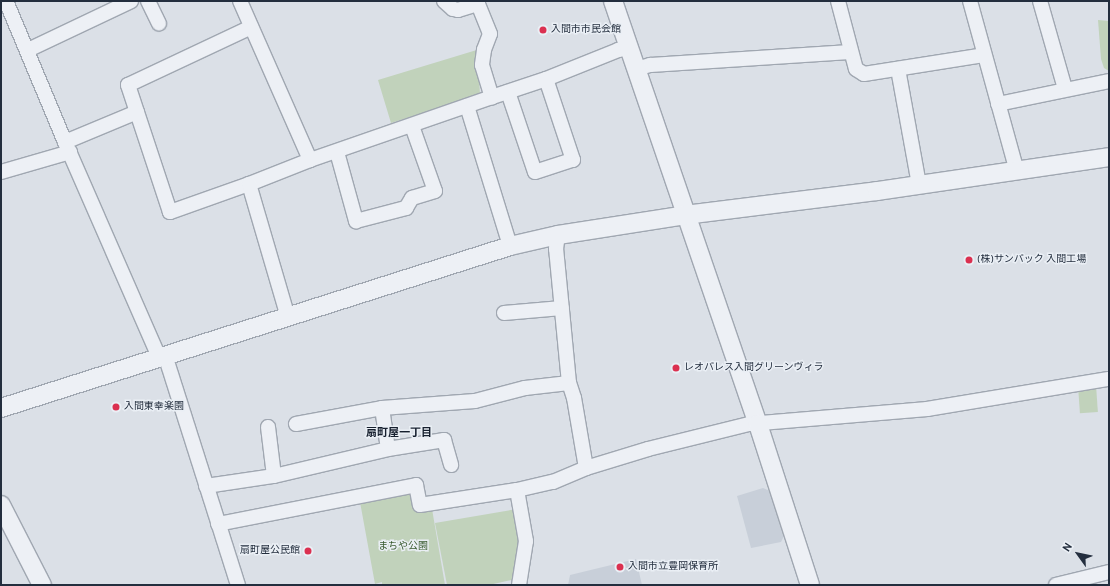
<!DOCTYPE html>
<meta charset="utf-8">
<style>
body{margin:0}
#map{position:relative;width:1110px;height:586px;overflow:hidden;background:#dbe0e7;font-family:Overpass,"Noto Sans JP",sans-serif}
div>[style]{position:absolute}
.built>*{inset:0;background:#c8cfd9}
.green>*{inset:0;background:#c1d2bb;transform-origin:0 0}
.roads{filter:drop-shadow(1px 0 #a0a7b1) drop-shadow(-1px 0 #a0a7b1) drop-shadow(0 1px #a0a7b1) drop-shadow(0 -1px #a0a7b1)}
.minor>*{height:14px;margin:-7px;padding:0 7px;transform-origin:7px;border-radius:7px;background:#edf0f5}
.tertiary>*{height:18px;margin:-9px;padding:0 9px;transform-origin:9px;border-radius:9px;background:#edf0f5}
.dots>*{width:11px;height:11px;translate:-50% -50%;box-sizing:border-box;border:2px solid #eaeff5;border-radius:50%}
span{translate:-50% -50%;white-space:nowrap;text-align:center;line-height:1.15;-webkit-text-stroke:3px #eaeff5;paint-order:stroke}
.poi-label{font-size:10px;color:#232e3e}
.left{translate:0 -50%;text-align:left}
.right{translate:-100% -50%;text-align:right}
.park-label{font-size:10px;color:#395b2f}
.neighbourhood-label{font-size:11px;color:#161f2e;font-weight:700}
.frame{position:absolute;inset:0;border:2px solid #232e3e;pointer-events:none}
.north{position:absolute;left:1058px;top:534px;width:40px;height:40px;-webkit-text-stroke:3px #eaeff5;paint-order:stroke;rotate:303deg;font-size:11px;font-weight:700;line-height:16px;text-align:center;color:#232e3e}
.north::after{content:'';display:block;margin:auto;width:14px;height:18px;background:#232e3e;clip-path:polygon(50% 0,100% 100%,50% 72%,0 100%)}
</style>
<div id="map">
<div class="built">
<i style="clip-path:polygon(763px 488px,770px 491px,784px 536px,781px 542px,751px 548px,737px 496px)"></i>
<i style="clip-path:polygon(636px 559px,642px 585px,568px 585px,570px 575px)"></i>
</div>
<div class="green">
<i style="clip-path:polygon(1098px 20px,1109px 21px,1109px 71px,1104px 68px,1101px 59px)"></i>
<i style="clip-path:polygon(480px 49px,478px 60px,480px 95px,391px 123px,378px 80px)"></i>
<i style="left:1096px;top:385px;width:27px;height:18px;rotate:86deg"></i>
<i style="clip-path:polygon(407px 493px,413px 496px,416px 512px,432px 509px,445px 585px,382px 585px,382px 582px,375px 584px,360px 502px)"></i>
<i style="clip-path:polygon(517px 509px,523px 539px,516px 579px,489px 585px,447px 585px,435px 523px)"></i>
</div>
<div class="roads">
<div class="minor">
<i style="left:6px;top:1px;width:153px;rotate:67.3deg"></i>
<i style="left:65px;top:142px;width:235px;rotate:66.4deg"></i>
<i style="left:148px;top:1px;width:25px;rotate:64deg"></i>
<i style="left:240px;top:1px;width:174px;rotate:66.2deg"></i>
<i style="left:310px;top:160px;width:66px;rotate:158.5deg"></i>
<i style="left:249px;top:184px;width:84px;rotate:160.5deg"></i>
<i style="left:170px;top:212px;width:134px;rotate:-108.3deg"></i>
<i style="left:128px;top:85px;width:136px;rotate:-25.2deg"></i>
<i style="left:444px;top:1px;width:12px;rotate:42deg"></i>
<i style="left:453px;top:9px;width:5px;rotate:11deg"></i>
<i style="left:458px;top:10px;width:21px;rotate:-17deg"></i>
<i style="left:478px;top:4px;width:32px;rotate:68deg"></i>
<i style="left:490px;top:34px;width:17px;rotate:111deg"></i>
<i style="left:484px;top:50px;width:15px;rotate:98deg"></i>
<i style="left:482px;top:65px;width:34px;rotate:73deg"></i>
<i style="left:492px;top:97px;width:57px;rotate:-18.4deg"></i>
<i style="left:546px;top:79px;width:78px;rotate:-21.9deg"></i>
<i style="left:618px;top:50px;width:11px;rotate:-10deg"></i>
<i style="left:838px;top:1px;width:70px;rotate:75.2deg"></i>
<i style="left:856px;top:69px;width:9px;rotate:32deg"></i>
<i style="left:864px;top:74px;width:121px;rotate:-9deg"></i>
<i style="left:970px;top:1px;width:177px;rotate:74.6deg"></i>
<i style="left:1040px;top:1px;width:91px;rotate:74.1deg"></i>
<i style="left:28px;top:50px;width:114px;rotate:-25.4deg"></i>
<i style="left:636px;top:69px;width:15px;rotate:-16deg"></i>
<i style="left:650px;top:65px;width:201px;rotate:-3.7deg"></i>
<i style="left:898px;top:69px;width:118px;rotate:79.7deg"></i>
<i style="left:508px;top:92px;width:84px;rotate:71.4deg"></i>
<i style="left:535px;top:172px;width:40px;rotate:-18deg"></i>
<i style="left:573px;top:160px;width:85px;rotate:-108.4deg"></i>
<i style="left:998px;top:104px;width:113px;rotate:-11.7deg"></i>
<i style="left:467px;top:106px;width:146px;rotate:72.9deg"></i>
<i style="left:65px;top:142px;width:78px;rotate:-22.6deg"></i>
<i style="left:337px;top:152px;width:72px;rotate:74.6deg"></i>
<i style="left:356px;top:221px;width:52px;rotate:-14.6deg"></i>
<i style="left:406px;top:208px;width:12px;rotate:-59deg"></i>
<i style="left:412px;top:198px;width:24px;rotate:-17deg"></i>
<i style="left:435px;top:191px;width:69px;rotate:-109.5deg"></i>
<i style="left:310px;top:160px;width:193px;rotate:-19.1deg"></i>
<i style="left:1px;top:172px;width:72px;rotate:-16.2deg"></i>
<i style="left:249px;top:184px;width:139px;rotate:73.7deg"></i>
<i style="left:504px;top:313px;width:58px;rotate:-4.9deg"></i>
<i style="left:165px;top:355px;width:241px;rotate:72.4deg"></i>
<i style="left:382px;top:408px;width:41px;rotate:81.7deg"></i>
<i style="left:296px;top:424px;width:87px;rotate:-10.5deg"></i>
<i style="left:382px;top:408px;width:93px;rotate:-4.3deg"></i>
<i style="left:475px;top:401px;width:52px;rotate:-14.6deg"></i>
<i style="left:525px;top:388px;width:44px;rotate:-6.5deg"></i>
<i style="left:268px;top:427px;width:49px;rotate:83deg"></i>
<i style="left:586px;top:468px;width:65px;rotate:-17deg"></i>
<i style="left:648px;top:449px;width:104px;rotate:-13.9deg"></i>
<i style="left:749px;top:424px;width:179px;rotate:-4.8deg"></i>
<i style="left:927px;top:409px;width:184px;rotate:-9.4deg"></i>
<i style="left:206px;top:486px;width:69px;rotate:-8.4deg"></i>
<i style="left:274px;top:476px;width:117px;rotate:-13.3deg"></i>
<i style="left:388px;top:449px;width:57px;rotate:-9.1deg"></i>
<i style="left:444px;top:440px;width:26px;rotate:74deg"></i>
<i style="left:517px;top:490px;width:52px;rotate:80deg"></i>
<i style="left:526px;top:541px;width:45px;rotate:99deg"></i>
<i style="left:218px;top:524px;width:202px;rotate:-11.1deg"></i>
<i style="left:416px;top:485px;width:20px;rotate:79deg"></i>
<i style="left:420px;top:505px;width:98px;rotate:-8.8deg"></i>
<i style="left:517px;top:490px;width:37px;rotate:-13deg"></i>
<i style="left:553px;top:482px;width:36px;rotate:-23deg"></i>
<i style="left:586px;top:468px;width:71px;rotate:-99.7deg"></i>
<i style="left:574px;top:398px;width:16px;rotate:-108deg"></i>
<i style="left:569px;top:383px;width:135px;rotate:-95.5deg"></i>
<i style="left:556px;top:249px;width:14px;rotate:-82deg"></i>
<i style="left:1056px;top:585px;width:55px;rotate:-13.8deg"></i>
</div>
<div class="tertiary">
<i style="left:613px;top:1px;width:447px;rotate:71.1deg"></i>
<i style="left:758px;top:424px;width:169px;rotate:72.1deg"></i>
<i style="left:1px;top:408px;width:534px;rotate:-17.65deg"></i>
<i style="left:510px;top:246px;width:49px;rotate:-12.9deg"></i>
<i style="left:558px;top:235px;width:129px;rotate:-8.9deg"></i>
<i style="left:685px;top:215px;width:193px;rotate:-7.1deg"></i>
<i style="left:877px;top:191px;width:234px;rotate:-8.3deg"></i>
<i style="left:1px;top:505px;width:90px;rotate:62.9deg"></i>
</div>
</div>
<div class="dots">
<i style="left:543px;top:30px;background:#db3050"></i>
<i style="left:969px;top:260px;background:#db3050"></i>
<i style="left:676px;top:368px;background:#db3050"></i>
<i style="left:116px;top:407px;background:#db3050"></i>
<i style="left:308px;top:551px;background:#db3050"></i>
<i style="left:620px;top:567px;background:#db3050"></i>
</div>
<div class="poi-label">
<span class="left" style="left:551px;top:30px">入間市市民会館</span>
<span class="left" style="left:977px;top:260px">(株)サンパック 入間工場</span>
<span class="left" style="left:684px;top:368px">レオパレス入間グリーンヴィラ</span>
<span class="left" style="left:124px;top:407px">入間東幸楽園</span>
<span class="right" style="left:300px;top:551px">扇町屋公民館</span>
<span class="left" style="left:628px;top:567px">入間市立豊岡保育所</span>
</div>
<div class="park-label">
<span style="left:403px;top:547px">まちや公園</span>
</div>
<div class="neighbourhood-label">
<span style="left:399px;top:433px">扇町屋一丁目</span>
</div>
<div class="frame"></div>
<div class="north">N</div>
</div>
